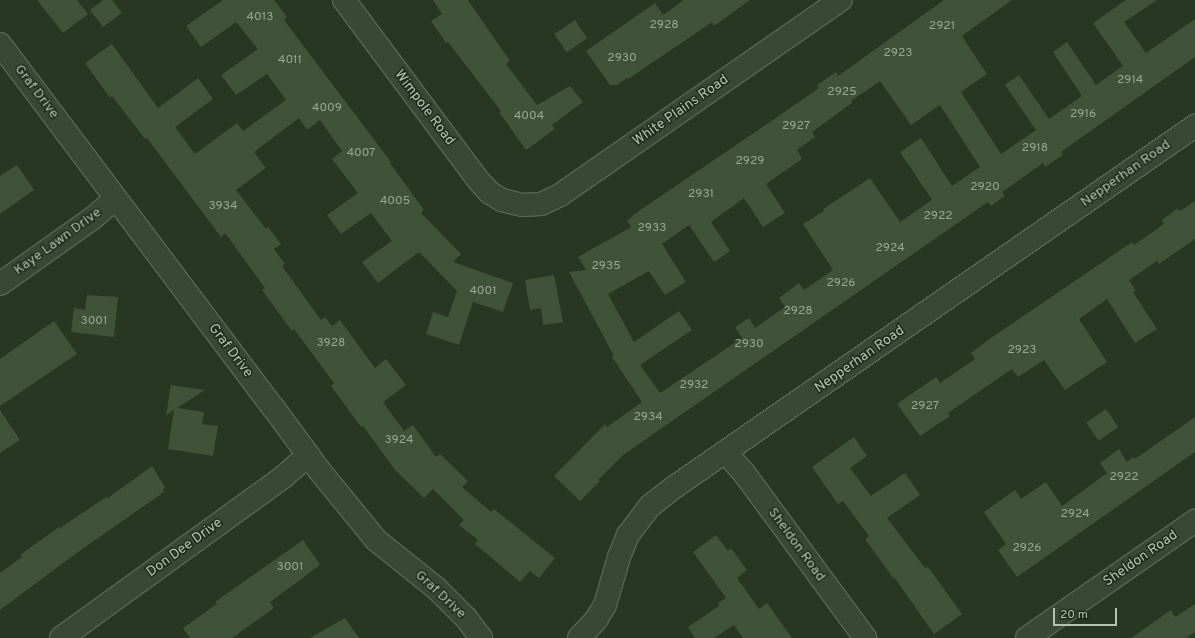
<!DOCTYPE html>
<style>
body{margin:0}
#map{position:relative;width:1195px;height:638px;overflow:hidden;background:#273722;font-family:Overpass,sans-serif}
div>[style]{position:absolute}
.building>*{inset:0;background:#3f5339;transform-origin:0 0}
.roads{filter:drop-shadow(1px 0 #576553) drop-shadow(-1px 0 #576553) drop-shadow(0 1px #576553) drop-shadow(0 -1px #576553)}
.minor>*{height:22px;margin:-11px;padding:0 11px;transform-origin:11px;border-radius:11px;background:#394835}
span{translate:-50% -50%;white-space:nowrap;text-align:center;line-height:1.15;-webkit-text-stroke:3px #1e2c1b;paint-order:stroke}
.number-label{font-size:12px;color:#97a892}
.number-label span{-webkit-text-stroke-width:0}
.street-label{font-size:14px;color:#b4c4b0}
.scale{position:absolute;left:1053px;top:608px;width:64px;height:18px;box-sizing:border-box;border:2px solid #b4c4b0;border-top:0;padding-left:5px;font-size:12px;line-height:14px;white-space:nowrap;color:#b4c4b0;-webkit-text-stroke:3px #1e2c1b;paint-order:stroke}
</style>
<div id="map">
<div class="building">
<i style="clip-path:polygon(37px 0,77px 0,88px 14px,63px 33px)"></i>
<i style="clip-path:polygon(103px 0,112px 0,122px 13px,103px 27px,90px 10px)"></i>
<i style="clip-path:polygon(223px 0,274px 0,287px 17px,284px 20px,391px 162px,390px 163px,424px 210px,421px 213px,461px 254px,453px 262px,513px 283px,503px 312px,473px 302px,459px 345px,426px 334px,433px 312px,448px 317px,457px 291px,419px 252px,378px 283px,362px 262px,392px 241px,371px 213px,341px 234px,327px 215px,358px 193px,332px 159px,342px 151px,320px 120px,307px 130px,299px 118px,254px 152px,266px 168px,236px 190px,266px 229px,268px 227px,281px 244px,274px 249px,285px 264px,282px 266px,321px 320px,325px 317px,332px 326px,340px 320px,375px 368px,386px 359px,406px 385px,383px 402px,404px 431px,413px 425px,436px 457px,440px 454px,468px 481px,462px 487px,491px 512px,494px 509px,555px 558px,539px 578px,530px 571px,520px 582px,475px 544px,478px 540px,459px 525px,464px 520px,433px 489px,424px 498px,395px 470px,363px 426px,361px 427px,331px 386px,334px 383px,294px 329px,292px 331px,262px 290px,265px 288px,225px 233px,221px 237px,147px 138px,145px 139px,112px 96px,110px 98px,85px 63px,112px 44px,158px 108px,198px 78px,213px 99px,175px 127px,195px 154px,237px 123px,243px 131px,286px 100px,267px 74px,236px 95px,221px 75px,258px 49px,236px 22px,201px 47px,186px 26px)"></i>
<i style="clip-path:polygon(433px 0,468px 0,510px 61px,506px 64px,537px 105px,570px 86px,583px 102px,552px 125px,555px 129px,526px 150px,499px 112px,501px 111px,448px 42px,446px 43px,431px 21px,442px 14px)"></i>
<i style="clip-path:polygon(684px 0,750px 0,714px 26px,712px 22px,702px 29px,628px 79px,627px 78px,617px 85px,610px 85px,586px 51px,655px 3px,663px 15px)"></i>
<i style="clip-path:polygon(evenodd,944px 0,1012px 0,962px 36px,987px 74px,961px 92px,1001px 154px,1036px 130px,1005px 85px,1019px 75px,1049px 119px,1082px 96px,1053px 52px,1067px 42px,1096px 85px,1123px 66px,1093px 23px,1126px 0,1157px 0,1124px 22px,1146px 53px,1195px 19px,1195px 57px,1061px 152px,1063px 155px,1045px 167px,1043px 163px,1015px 183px,1002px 192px,1005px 196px,991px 206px,988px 202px,623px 455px,598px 480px,600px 481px,580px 501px,554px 476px,605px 424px,607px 427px,642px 402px,612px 357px,614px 356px,569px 272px,586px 270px,578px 257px,631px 227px,627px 221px,636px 213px,770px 122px,819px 88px,817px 85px,836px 72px,838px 76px,944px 0,880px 81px,911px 125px,940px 105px,980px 167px,952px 186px,921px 138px,900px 152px,932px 200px,900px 222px,870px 178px,823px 209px,824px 211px,803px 224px,833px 270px,804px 290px,799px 283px,779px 298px,785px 307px,755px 328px,749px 318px,735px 327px,742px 338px,660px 393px,640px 365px,692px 330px,679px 311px,634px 342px,608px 294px,649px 271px,665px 295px,686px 282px,662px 244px,689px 225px,714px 262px,730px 251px,711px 222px,744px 198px,763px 227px,785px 213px,766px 184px,802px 159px,797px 150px,815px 137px,812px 132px,852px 103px,851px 101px,880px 81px)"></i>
<i style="left:575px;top:20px;width:22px;height:25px;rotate:56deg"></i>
<i style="clip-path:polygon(17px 165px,34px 190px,0 214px,0 176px)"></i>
<i style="clip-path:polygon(1195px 201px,1195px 239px,1159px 264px,1157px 261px,1129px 280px,1136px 291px,1133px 292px,1157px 329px,1135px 343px,1107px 299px,1079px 319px,1107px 362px,1065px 390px,1044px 360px,1018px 377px,1012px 369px,948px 413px,950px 416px,920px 436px,897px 404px,936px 377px,940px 383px,975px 359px,971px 353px,991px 338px,1132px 242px,1134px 245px,1164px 224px,1162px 220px,1178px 208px,1180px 211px)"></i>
<i style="clip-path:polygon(554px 275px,563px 322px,543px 325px,541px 308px,530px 310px,525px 280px)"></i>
<i style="clip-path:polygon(87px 295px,118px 297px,114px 337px,71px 332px,74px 308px,85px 310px)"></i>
<i style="clip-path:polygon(54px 321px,77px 354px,0 406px,0 359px)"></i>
<i style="clip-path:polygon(171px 385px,205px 390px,177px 408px,204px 412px,202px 424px,218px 426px,213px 456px,168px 449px,174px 410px,166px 415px)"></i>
<i style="left:1106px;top:409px;width:22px;height:24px;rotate:56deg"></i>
<i style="clip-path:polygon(0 410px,20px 440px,0 453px)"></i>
<i style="clip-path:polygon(1195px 417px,1195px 452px,1017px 577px,998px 550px,1006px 544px,984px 512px,1015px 490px,1021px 499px,1046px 482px,1062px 506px,1107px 473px,1100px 463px,1119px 449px,1127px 462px,1133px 457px,1135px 459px)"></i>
<i style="clip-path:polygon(854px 437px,867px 456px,850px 468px,871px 496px,905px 473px,920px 495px,887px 518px,925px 568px,928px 567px,962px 614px,934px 634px,894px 577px,893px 578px,865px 539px,869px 536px,843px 501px,838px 504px,812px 467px)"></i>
<i style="clip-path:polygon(152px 466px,165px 487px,163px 490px,164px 492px,78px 552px,0 610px,0 573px,22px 557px,20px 555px,59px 527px,60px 528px,106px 497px,108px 498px)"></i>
<i style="clip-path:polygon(716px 535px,728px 551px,731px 548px,747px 570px,737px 578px,759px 609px,767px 603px,792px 638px,743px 638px,734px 625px,714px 638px,695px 638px,688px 627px,719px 606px,718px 603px,726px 598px,693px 552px)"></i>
<i style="clip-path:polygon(303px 540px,320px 565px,270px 602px,274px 608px,232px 638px,190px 638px,183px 628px,217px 604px,215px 602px)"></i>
<i style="clip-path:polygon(1195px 604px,1195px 632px,1186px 638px,1131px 638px,1171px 610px,1175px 617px)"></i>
<i style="clip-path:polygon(345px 618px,359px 638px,310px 638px)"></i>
</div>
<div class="roads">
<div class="minor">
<i style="left:344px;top:0;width:226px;rotate:53.3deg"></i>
<i style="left:479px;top:181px;width:16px;rotate:47deg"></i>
<i style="left:490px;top:193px;width:14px;rotate:30deg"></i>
<i style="left:502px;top:200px;width:21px;rotate:14deg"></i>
<i style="left:522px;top:205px;width:19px;rotate:-3deg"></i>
<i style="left:541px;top:204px;width:21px;rotate:-25deg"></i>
<i style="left:560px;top:195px;width:342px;rotate:-34.8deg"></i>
<i style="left:0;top:44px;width:454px;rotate:53.1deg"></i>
<i style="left:273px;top:407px;width:78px;rotate:53.9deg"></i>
<i style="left:319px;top:470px;width:90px;rotate:50.8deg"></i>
<i style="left:376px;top:540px;width:77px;rotate:38.7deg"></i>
<i style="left:436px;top:588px;width:42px;rotate:45deg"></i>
<i style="left:466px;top:618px;width:25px;rotate:53deg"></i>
<i style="left:0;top:284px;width:114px;rotate:-35.4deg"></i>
<i style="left:93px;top:218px;width:29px;rotate:-41deg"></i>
<i style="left:726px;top:453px;width:27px;rotate:48deg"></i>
<i style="left:744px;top:473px;width:205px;rotate:53.7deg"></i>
<i style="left:61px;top:638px;width:273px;rotate:-35.9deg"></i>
<i style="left:282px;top:478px;width:35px;rotate:-41deg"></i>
<i style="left:579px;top:638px;width:25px;rotate:-47deg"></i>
<i style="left:596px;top:620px;width:17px;rotate:-59deg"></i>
<i style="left:605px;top:605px;width:50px;rotate:-73.7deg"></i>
<i style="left:619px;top:557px;width:24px;rotate:-68deg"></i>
<i style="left:628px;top:535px;width:36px;rotate:-53deg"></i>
<i style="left:650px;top:506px;width:33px;rotate:-38deg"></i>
<i style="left:676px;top:486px;width:632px;rotate:-34.75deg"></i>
<i style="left:1027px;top:638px;width:205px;rotate:-34.9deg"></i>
</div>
</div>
<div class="number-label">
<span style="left:260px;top:18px">4013</span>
<span style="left:664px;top:26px">2928</span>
<span style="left:942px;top:27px">2921</span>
<span style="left:898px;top:54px">2923</span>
<span style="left:622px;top:59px">2930</span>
<span style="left:290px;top:61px">4011</span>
<span style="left:1130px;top:81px">2914</span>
<span style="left:842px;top:93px">2925</span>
<span style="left:327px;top:109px">4009</span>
<span style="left:1083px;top:115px">2916</span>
<span style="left:529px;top:117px">4004</span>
<span style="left:796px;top:127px">2927</span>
<span style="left:1035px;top:149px">2918</span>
<span style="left:361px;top:154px">4007</span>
<span style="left:750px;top:162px">2929</span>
<span style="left:985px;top:188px">2920</span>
<span style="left:701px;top:195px">2931</span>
<span style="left:395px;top:202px">4005</span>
<span style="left:223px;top:207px">3934</span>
<span style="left:938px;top:217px">2922</span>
<span style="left:652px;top:229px">2933</span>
<span style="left:890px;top:249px">2924</span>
<span style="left:606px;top:267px">2935</span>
<span style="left:841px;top:284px">2926</span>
<span style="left:483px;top:292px">4001</span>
<span style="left:798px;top:312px">2928</span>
<span style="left:94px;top:322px">3001</span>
<span style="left:331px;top:344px">3928</span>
<span style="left:749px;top:345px">2930</span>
<span style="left:1022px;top:351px">2923</span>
<span style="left:694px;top:386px">2932</span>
<span style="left:925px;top:407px">2927</span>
<span style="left:648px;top:418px">2934</span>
<span style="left:399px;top:441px">3924</span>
<span style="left:1124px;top:478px">2922</span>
<span style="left:1075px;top:515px">2924</span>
<span style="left:1027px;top:549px">2926</span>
<span style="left:290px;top:568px">3001</span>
</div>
<div class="street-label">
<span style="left:36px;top:92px;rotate:53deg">Graf Drive</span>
<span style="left:424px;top:108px;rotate:53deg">Wimpole Road</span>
<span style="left:681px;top:111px;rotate:-35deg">White Plains Road</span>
<span style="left:1126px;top:174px;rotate:-35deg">Nepperhan Road</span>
<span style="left:58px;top:242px;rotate:-36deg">Kaye Lawn Drive</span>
<span style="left:230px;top:351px;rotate:53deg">Graf Drive</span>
<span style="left:860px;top:360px;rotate:-35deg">Nepperhan Road</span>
<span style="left:796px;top:545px;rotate:54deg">Sheldon Road</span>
<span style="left:185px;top:548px;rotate:-36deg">Don Dee Drive</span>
<span style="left:1141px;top:559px;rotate:-35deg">Sheldon Road</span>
<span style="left:440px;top:595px;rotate:43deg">Graf Drive</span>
</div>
<div class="scale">20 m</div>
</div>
